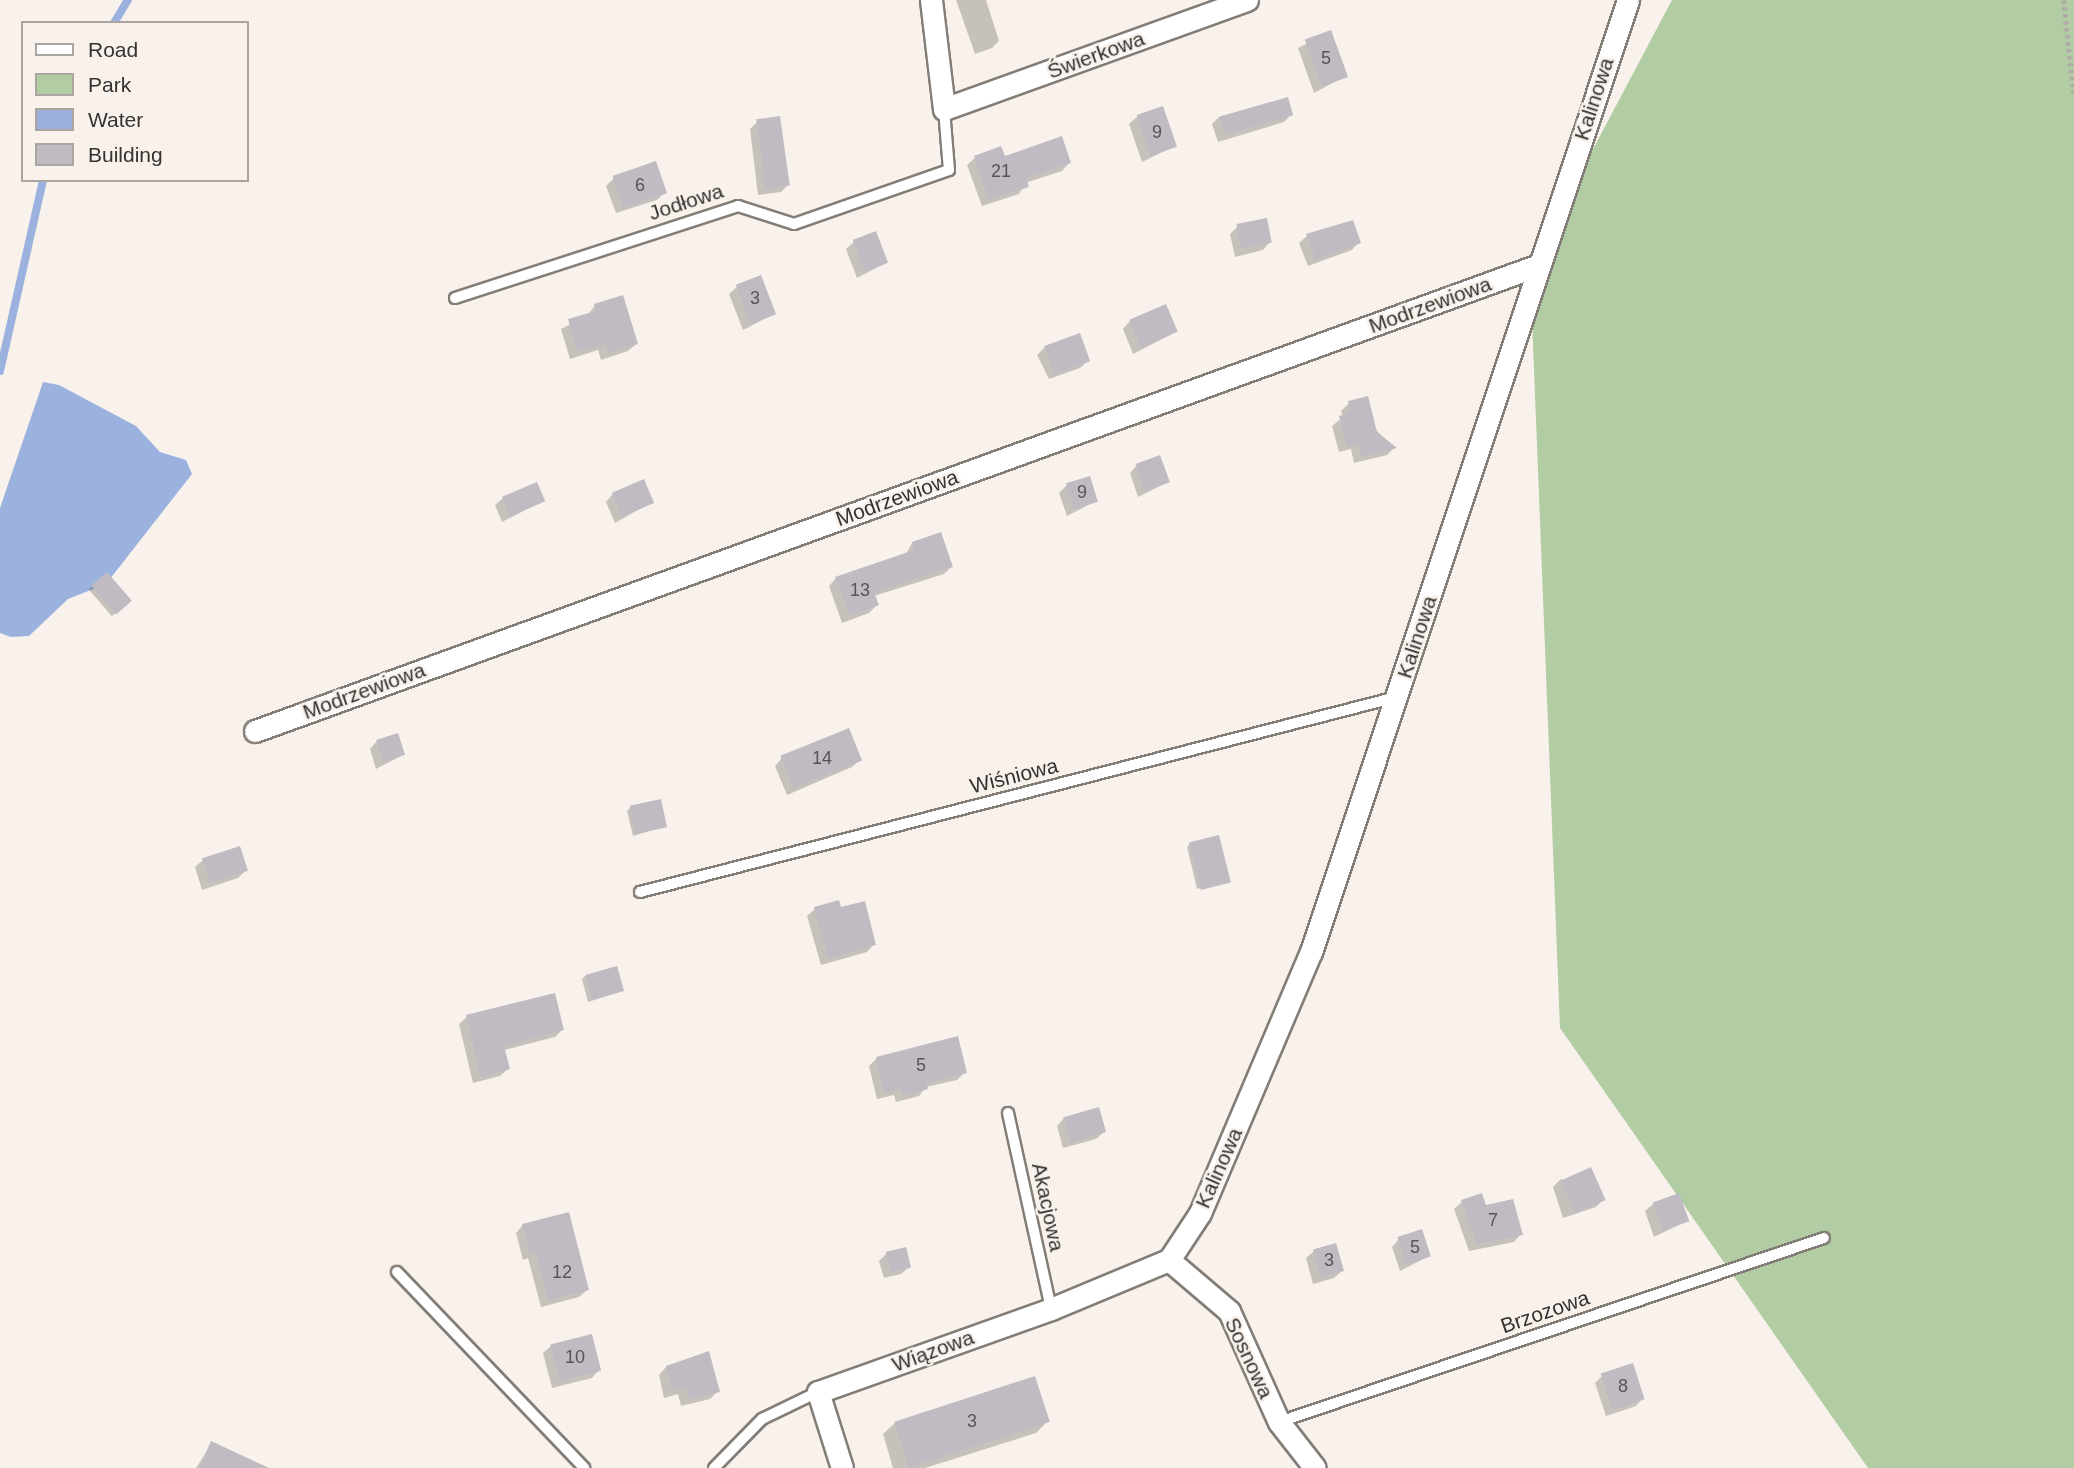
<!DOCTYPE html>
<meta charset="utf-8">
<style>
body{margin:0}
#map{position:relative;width:2074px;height:1468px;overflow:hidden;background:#f9f2ec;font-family:Arial,sans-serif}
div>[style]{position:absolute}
.green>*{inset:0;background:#b2cca3}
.water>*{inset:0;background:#9bb2de}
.shadow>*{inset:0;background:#0003;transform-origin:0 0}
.stream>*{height:8px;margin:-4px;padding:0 4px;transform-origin:4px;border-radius:4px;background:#9bb2de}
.building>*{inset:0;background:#c0bbc2;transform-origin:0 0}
.path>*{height:4.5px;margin-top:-2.25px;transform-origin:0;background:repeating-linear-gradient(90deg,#b1aca7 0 3.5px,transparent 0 7px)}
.roads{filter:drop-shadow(2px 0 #837d77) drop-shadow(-2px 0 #837d77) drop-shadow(0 2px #837d77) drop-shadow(0 -2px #837d77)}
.service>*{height:10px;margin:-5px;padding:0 5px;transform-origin:5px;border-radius:5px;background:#fff}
.minor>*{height:21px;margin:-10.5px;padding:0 10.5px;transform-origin:10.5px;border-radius:10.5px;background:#fff}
span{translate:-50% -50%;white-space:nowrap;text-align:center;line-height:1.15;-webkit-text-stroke:5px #f9f2ec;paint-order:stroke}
.number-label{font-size:18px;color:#585454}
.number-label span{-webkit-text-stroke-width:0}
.street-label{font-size:21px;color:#35322f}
.legend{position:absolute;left:21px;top:21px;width:228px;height:161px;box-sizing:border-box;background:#f9f2ec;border:2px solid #aba5a0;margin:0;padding:9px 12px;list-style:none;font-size:21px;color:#35322f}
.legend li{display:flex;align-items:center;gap:14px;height:35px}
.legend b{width:35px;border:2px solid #aba5a0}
</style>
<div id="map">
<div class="green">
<i style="clip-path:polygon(1672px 0,2074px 0,2074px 1468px,1868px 1468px,1560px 1028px,1530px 268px)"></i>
</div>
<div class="water">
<i style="clip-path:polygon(43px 382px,59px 385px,136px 426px,160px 452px,186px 460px,192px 474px,106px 584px,68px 599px,29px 636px,11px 637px,0 633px,0 508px)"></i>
</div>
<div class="shadow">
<i style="clip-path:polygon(956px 0,986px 0,999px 41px,992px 48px,975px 54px)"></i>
<i style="clip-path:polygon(1330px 32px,1346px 76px,1314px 93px,1298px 48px)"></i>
<i style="clip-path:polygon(1287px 100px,1291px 115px,1284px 122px,1218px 142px,1212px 124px,1219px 117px)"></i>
<i style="clip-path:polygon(1137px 117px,1175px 146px,1142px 162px,1129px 124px)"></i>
<i style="clip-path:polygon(757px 122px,788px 185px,781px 192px,758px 195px,750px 129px)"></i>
<i style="clip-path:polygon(975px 158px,1004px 158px,1069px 163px,1062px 171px,1025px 183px,1019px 194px,982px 206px,967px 165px)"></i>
<i style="clip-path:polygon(614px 178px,665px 192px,657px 200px,616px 213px,606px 186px)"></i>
<i style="clip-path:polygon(1237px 227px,1270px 242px,1263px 250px,1235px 257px,1230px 234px)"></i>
<i style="clip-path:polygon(1307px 236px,1359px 242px,1352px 250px,1308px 266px,1299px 243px)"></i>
<i style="clip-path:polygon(854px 242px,886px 263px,857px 278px,846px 249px)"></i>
<i style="clip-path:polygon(737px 287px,774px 314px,743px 330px,729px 294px)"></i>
<i style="clip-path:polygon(595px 305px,636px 344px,628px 351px,601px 360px,598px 350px,570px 359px,561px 329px,588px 315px)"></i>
<i style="clip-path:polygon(1130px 321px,1176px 332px,1133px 354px,1123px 329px)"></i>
<i style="clip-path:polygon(1079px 335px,1088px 361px,1080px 368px,1049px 379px,1037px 355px,1045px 347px)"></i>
<i style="clip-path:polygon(1349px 403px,1394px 448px,1387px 455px,1354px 463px,1351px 449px,1339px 452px,1332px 426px,1343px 417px,1341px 411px)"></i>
<i style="clip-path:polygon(1137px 465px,1168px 482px,1138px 497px,1130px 473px)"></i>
<i style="clip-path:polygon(1067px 485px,1096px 501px,1067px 516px,1059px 493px)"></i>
<i style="clip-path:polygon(613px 494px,652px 502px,615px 523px,606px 502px)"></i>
<i style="clip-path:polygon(503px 498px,543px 501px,502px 522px,495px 505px)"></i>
<i style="clip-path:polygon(912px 543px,951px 567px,944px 574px,874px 596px,877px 605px,869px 613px,842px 623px,829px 586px,836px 578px,906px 554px)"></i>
<i style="left:107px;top:574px;width:35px;height:24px;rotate:49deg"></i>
<i style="clip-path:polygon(377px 741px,403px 755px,376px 769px,370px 749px)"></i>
<i style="clip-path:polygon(782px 758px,860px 760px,852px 767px,787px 795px,775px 766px)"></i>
<i style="clip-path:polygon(630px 808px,665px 826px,633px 836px,627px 811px)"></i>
<i style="clip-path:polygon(1190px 844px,1227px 881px,1197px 889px,1187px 847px)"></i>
<i style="clip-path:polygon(203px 860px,246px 870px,238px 878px,202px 890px,195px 867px)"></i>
<i style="clip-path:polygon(815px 909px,840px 910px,874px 944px,867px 952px,821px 965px,807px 916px)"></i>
<i style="clip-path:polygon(585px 976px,622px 991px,588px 1002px,582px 979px)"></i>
<i style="clip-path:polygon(467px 1017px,562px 1030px,555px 1037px,504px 1050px,508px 1069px,500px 1076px,473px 1083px,459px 1024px)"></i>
<i style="clip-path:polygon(877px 1058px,965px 1072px,957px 1080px,926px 1087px,919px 1096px,896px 1102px,894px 1095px,877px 1099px,869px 1066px)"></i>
<i style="clip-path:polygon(1064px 1118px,1104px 1132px,1096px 1139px,1063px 1148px,1057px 1126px)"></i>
<i style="clip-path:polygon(1561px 1179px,1604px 1199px,1596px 1207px,1563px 1218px,1553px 1187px)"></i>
<i style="clip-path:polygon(1462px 1202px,1485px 1207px,1521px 1234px,1514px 1242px,1469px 1251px,1454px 1209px)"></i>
<i style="clip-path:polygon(1653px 1204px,1687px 1221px,1654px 1237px,1645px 1211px)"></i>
<i style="clip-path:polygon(523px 1225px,587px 1290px,579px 1297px,541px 1307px,528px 1258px,523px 1260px,516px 1233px)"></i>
<i style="clip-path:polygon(1399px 1239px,1429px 1256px,1400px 1271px,1392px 1247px)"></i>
<i style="clip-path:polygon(1314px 1251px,1342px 1271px,1334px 1278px,1313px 1284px,1306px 1258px)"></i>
<i style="clip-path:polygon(887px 1253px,909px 1267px,901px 1274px,884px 1278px,879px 1261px)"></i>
<i style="clip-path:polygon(551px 1346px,599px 1370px,592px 1378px,552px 1388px,543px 1353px)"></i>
<i style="clip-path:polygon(666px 1367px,718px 1391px,710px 1399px,681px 1406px,678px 1394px,664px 1398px,659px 1375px)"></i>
<i style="clip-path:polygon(1602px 1376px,1643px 1398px,1636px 1406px,1606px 1416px,1595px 1383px)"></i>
<i style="clip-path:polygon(1048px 1421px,1036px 1433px,925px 1468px,893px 1468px,883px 1434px,895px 1423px)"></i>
<i style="clip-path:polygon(212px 1443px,243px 1468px,196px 1468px)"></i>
</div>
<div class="stream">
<i style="left:114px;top:23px;width:27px;rotate:-59deg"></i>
<i style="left:0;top:371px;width:196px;rotate:-77.3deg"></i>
</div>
<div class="building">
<i style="left:1331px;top:30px;width:50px;height:28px;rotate:70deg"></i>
<i style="left:1288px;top:97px;width:19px;height:71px;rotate:74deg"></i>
<i style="left:1163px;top:106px;width:43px;height:28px;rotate:71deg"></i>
<i style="left:780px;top:116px;width:70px;height:24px;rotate:82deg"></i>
<i style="clip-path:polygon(1062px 136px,1071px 163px,1026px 178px,1029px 187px,989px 200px,974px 156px,1001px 146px,1005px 156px)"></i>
<i style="left:656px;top:161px;width:34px;height:46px;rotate:71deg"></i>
<i style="left:1267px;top:218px;width:25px;height:31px;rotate:79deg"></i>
<i style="clip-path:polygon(1353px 220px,1361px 243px,1316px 260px,1306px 234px)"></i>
<i style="left:876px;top:231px;width:34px;height:25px;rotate:69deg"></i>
<i style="left:761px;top:275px;width:42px;height:27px;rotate:69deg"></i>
<i style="clip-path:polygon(623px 295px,638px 344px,608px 353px,606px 344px,578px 352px,568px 319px,596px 311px,594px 304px)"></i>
<i style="left:1166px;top:304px;width:30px;height:40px;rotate:67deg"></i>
<i style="left:1080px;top:333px;width:30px;height:38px;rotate:70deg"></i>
<i style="clip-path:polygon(1368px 396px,1377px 432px,1397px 448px,1362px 457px,1358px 443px,1347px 445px,1339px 416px,1351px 413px,1348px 401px)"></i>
<i style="left:1160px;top:455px;width:29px;height:26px;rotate:70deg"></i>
<i style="left:1090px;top:476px;width:27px;height:25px;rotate:73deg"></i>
<i style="left:644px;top:479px;width:26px;height:35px;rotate:67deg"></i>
<i style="left:537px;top:482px;width:21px;height:38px;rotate:67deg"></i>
<i style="clip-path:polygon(941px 532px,953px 567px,874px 592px,879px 605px,850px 616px,835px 577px,914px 550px,912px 542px)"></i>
<i style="left:107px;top:572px;width:38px;height:21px;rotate:49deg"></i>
<i style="left:849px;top:728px;width:35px;height:74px;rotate:68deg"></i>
<i style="left:398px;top:733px;width:23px;height:23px;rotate:72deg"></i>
<i style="left:661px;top:799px;width:29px;height:32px;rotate:78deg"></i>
<i style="left:1219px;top:835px;width:49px;height:31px;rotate:76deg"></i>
<i style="left:240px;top:846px;width:26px;height:40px;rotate:72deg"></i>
<i style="clip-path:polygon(839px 900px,841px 907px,865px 901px,876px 945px,828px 958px,814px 907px)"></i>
<i style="left:617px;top:966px;width:26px;height:33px;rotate:74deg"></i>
<i style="clip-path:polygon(555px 993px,564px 1030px,504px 1046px,510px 1069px,481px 1077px,466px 1015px)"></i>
<i style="clip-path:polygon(958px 1036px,967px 1073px,927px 1083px,928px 1089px,903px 1096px,901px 1089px,884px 1093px,876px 1057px)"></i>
<i style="left:1099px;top:1107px;width:26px;height:37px;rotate:74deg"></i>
<i style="left:1591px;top:1167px;width:36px;height:33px;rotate:66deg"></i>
<i style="clip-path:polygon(1482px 1193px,1486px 1205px,1513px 1199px,1523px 1235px,1477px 1244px,1461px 1200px)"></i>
<i style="left:1679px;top:1193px;width:30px;height:28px;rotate:70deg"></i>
<i style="clip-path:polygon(569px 1212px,589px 1290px,548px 1300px,536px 1252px,530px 1253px,522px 1224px)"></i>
<i style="left:1422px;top:1229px;width:29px;height:26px;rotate:72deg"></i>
<i style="left:1336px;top:1243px;width:29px;height:24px;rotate:74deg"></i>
<i style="left:906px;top:1247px;width:21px;height:21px;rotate:76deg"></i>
<i style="left:592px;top:1334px;width:38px;height:43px;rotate:76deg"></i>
<i style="clip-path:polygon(709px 1351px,720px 1392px,689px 1399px,686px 1387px,672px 1391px,666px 1366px)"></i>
<i style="left:1633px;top:1363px;width:38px;height:34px;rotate:72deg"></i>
<i style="left:1035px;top:1376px;width:48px;height:148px;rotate:72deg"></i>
<i style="clip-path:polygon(211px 1441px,269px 1468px,199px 1468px)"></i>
</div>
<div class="path">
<i style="left:2064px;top:0;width:95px;rotate:83.9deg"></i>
</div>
<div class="roads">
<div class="service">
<i style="left:455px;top:298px;width:298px;rotate:-18deg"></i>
<i style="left:738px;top:206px;width:59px;rotate:17.8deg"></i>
<i style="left:794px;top:224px;width:164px;rotate:-19.2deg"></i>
<i style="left:949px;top:170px;width:61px;rotate:-94.7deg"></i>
<i style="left:640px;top:892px;width:782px;rotate:-14.45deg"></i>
<i style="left:1008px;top:1113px;width:201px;rotate:77.6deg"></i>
<i style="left:397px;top:1272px;width:271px;rotate:46.3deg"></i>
<i style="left:1279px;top:1422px;width:575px;rotate:-18.66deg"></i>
<i style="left:714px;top:1468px;width:69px;rotate:-45.6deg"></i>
<i style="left:762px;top:1419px;width:62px;rotate:-25.7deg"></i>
</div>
<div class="minor">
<i style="left:931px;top:0;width:110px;rotate:83.2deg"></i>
<i style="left:944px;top:109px;width:322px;rotate:-19.8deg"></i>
<i style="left:255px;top:731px;width:1366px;rotate:-19.95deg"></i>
<i style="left:1169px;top:1260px;width:56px;rotate:-56.6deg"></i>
<i style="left:1200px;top:1213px;width:284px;rotate:-67deg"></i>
<i style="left:1311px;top:952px;width:1003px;rotate:-71.58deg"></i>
<i style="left:1169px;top:1260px;width:79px;rotate:40.4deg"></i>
<i style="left:1229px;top:1311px;width:122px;rotate:65.8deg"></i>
<i style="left:1279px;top:1422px;width:58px;rotate:52deg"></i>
<i style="left:842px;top:1468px;width:80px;rotate:-107.5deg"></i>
<i style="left:818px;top:1392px;width:247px;rotate:-19.6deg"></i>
<i style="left:1051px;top:1309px;width:128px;rotate:-22.6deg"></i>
</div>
</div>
<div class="number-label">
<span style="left:1326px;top:58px">5</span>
<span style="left:1157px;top:132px">9</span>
<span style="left:1001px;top:171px">21</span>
<span style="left:640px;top:185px">6</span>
<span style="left:755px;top:298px">3</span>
<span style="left:1082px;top:492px">9</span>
<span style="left:860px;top:590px">13</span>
<span style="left:822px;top:758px">14</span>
<span style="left:921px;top:1065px">5</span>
<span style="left:1493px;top:1220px">7</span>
<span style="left:1415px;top:1247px">5</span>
<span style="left:1329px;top:1260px">3</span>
<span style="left:562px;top:1272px">12</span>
<span style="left:575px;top:1357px">10</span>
<span style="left:1623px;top:1386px">8</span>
<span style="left:972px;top:1421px">3</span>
</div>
<div class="street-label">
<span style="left:1096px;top:55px;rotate:-20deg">Świerkowa</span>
<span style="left:1594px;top:99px;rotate:-72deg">Kalinowa</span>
<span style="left:686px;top:202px;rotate:-18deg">Jodłowa</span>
<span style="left:1430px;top:305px;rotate:-20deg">Modrzewiowa</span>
<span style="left:897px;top:498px;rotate:-20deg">Modrzewiowa</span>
<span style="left:1417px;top:637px;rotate:-72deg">Kalinowa</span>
<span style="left:364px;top:691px;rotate:-20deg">Modrzewiowa</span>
<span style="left:1014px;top:776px;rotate:-14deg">Wiśniowa</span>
<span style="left:1219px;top:1168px;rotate:-66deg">Kalinowa</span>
<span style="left:1048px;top:1207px;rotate:78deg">Akacjowa</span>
<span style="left:1545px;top:1312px;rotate:-19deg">Brzozowa</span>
<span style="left:933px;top:1351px;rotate:-20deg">Wiązowa</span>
<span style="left:1249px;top:1358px;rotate:65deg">Sosnowa</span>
</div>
<ul class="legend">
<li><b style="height:9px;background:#fff"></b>Road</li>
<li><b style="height:19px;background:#b2cca3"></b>Park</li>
<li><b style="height:19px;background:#9bb2de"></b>Water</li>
<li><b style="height:19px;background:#c0bbc2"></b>Building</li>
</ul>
</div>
